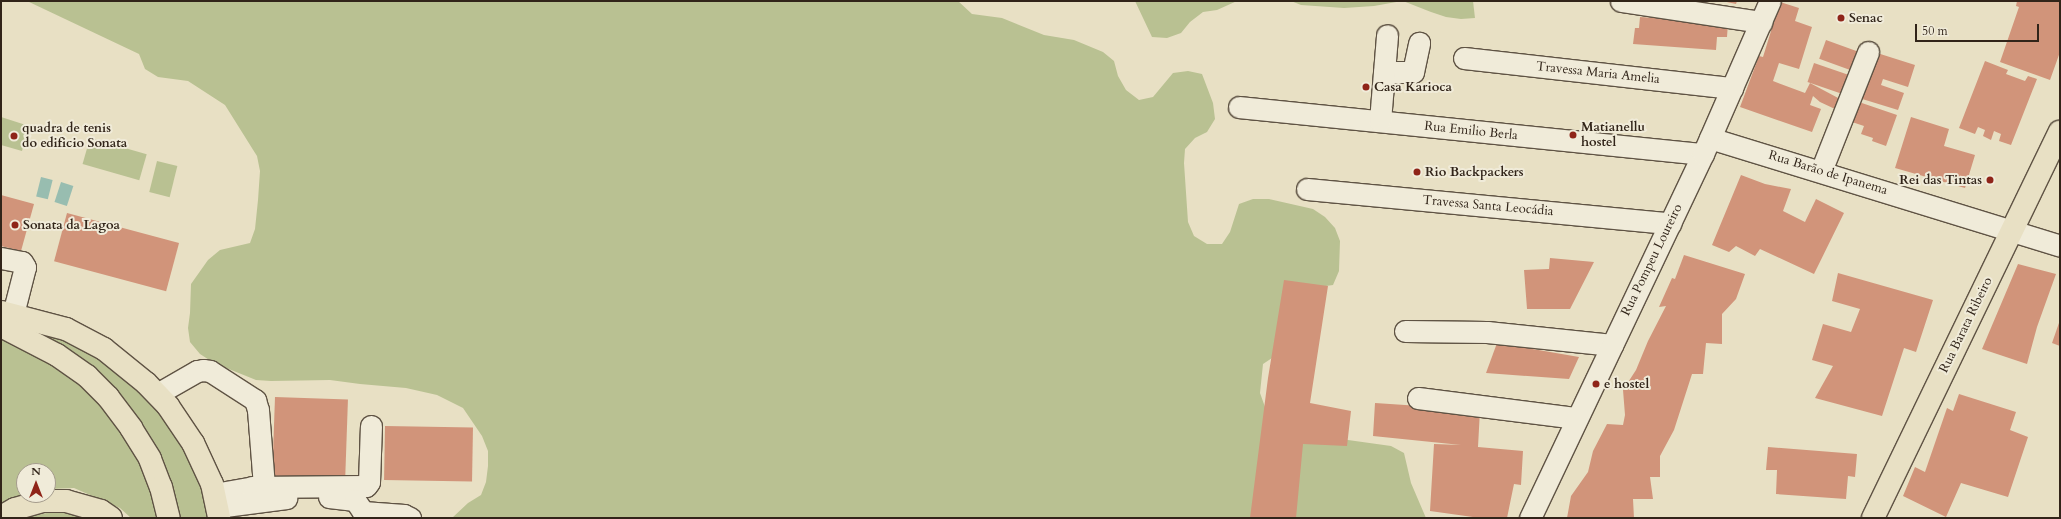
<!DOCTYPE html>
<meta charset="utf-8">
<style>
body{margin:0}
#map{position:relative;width:2061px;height:519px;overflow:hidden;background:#e8e0c4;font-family:Cardo,serif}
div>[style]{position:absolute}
.green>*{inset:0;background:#b9c192;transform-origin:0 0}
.water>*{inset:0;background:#98bdb0;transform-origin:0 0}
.building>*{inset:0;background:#d1947a;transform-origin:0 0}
.roads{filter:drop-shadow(1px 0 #5f5344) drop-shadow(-1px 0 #5f5344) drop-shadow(0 1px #5f5344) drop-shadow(0 -1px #5f5344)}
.minor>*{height:21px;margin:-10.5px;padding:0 10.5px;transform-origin:10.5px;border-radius:10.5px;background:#f0ebd9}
.major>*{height:22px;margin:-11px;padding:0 11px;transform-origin:11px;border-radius:11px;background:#e8e0c4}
.highway>*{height:22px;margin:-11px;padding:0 11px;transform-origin:11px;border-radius:11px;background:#e8e0c4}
.dots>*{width:11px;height:11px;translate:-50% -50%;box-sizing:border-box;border:2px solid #f0ebd9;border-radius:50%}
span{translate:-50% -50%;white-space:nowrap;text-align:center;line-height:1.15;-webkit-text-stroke:4px #f0ebd9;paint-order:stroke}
.poi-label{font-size:13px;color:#312419;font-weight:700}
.left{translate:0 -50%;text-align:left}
.right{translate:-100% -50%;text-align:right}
.street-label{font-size:13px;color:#312419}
.frame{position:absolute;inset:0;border:2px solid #312419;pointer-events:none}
.north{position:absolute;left:16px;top:463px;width:40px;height:40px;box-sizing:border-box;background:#f0ebd9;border:1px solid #a49b8c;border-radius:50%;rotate:0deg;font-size:11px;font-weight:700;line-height:16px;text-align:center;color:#312419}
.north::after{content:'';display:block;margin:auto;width:14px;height:18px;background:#8f2418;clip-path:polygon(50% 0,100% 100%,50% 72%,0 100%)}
.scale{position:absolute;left:1915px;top:24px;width:124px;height:18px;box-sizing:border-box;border:2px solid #312419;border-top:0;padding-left:5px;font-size:12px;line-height:14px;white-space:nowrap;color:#312419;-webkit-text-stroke:3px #f0ebd9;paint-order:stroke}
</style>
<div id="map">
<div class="green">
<i style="clip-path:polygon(27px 1px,958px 1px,972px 14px,1002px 18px,1044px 35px,1074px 40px,1103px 52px,1114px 61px,1118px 76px,1126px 90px,1139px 100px,1153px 97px,1173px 73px,1188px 71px,1202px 74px,1213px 103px,1215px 119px,1207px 132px,1195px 138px,1185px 149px,1184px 163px,1188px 222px,1194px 236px,1207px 244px,1222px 244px,1230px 232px,1239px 204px,1253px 199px,1269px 199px,1313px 209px,1325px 217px,1335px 228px,1340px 241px,1339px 271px,1333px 285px,1319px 287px,1275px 356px,1263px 364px,1260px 393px,1265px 407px,1333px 436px,1348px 440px,1391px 446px,1404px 453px,1411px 483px,1426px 518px,452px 518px,468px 503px,481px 495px,486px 482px,488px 466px,488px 451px,482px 436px,463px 408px,437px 395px,406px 388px,360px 384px,330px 380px,271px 381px,256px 380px,214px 363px,200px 354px,190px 342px,188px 328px,190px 313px,191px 284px,208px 260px,220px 250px,250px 243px,255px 229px,258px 200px,260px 171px,257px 156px,225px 105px,188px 81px,158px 77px,145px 69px,139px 54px)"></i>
<i style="clip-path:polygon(1135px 1px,1237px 1px,1217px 10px,1203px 12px,1190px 22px,1181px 33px,1167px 38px,1152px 37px)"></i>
<i style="clip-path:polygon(1291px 1px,1402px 1px,1374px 6px,1344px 8px,1301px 5px)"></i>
<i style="clip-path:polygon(1403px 1px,1473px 1px,1475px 18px,1461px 19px,1446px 17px,1431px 12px)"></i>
<i style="clip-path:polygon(1px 117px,29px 126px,22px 151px,1px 145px)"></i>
<i style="left:90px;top:138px;width:59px;height:27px;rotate:16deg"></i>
<i style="left:157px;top:161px;width:21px;height:32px;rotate:14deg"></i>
<i style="clip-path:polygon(15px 323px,72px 342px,111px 367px,141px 391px,159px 410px,182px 445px,202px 487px,209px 518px,179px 518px,152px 443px)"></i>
<i style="clip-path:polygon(1px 339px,58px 366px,95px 399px,137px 455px,157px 501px,160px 518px,131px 518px,120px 508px,74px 488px,48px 489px,48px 471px,24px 471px,24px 493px,1px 504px)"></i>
<i style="clip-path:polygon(51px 512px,71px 513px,86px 518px,24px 518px)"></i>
</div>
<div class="water">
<i style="left:41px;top:177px;width:12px;height:20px;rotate:14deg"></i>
<i style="left:61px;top:182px;width:13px;height:21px;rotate:18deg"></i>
</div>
<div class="building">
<i style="clip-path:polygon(1722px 1px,1737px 1px,1736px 4px)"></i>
<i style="clip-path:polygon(2017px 1px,2060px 1px,2060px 52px,2050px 80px,2000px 62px,2019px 7px,2016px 6px)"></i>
<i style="clip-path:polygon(1780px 2px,1799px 8px,1795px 21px,1812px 27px,1799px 69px,1779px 63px,1773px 81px,1805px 93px,1810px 83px,1840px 99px,1835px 109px,1820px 102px,1813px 96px,1810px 105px,1821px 109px,1812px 132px,1740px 107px,1759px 56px,1763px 57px)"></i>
<i style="clip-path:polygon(1640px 17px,1728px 23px,1727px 37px,1717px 37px,1716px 50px,1633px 44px,1635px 28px,1639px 28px)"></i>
<i style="left:1826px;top:40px;width:33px;height:20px;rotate:20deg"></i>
<i style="clip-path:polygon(1874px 52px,1915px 65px,1908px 87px,1883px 79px,1881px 85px,1904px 93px,1898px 110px,1859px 98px)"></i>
<i style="clip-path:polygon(1985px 61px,2008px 70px,2006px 74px,2025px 81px,2028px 76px,2037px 79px,2011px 145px,1999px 141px,2001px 134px,1994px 131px,1991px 140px,1983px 136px,1985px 130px,1978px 127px,1975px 134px,1959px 128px)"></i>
<i style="left:1814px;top:63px;width:40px;height:20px;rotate:19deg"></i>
<i style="clip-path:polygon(1856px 101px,1897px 115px,1886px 146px,1872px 141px,1873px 138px,1861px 134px,1864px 126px,1849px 121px)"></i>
<i style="clip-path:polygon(1911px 117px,1949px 129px,1944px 146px,1975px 155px,1965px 188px,1895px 168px)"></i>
<i style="clip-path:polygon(1741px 175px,1765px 184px,1791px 189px,1783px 211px,1805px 222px,1816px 199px,1844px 213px,1814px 274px,1760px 249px,1755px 256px,1736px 246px,1729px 252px,1712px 245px)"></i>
<i style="clip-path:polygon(1px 195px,34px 204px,21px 251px,1px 246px)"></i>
<i style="left:67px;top:213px;width:116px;height:50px;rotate:15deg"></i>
<i style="clip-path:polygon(1684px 255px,1745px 274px,1736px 299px,1722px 314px,1722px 344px,1706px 343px,1703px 374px,1692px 374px,1674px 430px,1660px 456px,1660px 477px,1650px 477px,1653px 499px,1633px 499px,1634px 518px,1567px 518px,1571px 496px,1588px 472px,1593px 451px,1607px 424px,1623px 425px,1625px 415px,1623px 390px,1636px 370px,1648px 341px,1666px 306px,1659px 307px,1672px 278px,1675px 279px)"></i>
<i style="clip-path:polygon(1550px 258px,1594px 262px,1570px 309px,1527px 309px,1524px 270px,1549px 269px)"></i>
<i style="clip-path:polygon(2018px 264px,2056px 274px,2037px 327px,2027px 364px,1982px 349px)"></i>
<i style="clip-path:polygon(1838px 273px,1933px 300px,1916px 352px,1904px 348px,1882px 416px,1815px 398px,1833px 366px,1812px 360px,1823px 324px,1851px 332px,1860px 309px,1832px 301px)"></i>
<i style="clip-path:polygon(1284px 280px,1328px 286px,1310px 403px,1351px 411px,1347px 446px,1303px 444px,1296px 518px,1250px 518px,1268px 378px)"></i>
<i style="clip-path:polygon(2060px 320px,2060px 346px,2052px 343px)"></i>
<i style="clip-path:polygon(1497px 343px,1579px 357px,1569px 379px,1486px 373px)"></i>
<i style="clip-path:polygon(1959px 394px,2016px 412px,2010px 430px,2028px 437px,2008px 497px,1961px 483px,1946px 517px,1903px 496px,1915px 467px,1925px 472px,1947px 408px,1953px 411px)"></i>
<i style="left:275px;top:397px;width:73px;height:79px;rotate:2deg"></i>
<i style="clip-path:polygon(1375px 403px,1480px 410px,1478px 447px,1523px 451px,1521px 485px,1514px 484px,1507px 518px,1480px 518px,1430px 511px,1434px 444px,1461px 445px,1373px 436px)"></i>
<i style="left:385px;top:426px;width:88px;height:54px;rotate:1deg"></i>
<i style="clip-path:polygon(1768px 447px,1857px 454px,1855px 477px,1848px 476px,1846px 499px,1776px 494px,1777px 470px,1766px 470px)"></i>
</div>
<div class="roads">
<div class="minor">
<i style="left:1621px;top:1px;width:142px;rotate:8.5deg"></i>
<i style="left:1464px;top:58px;width:270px;rotate:6.4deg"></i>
<i style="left:1384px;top:72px;width:29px"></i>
<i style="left:1413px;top:72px;width:30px;rotate:-78deg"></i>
<i style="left:1239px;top:107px;width:466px;rotate:5.8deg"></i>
<i style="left:1380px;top:121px;width:86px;rotate:-85.3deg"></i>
<i style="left:1710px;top:138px;width:366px;rotate:17.1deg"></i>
<i style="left:1821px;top:171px;width:128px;rotate:-68.4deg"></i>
<i style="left:1307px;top:189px;width:365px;rotate:5.4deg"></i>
<i style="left:1px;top:258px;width:21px;rotate:11deg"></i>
<i style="left:22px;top:262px;width:6px;rotate:59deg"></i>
<i style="left:25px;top:267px;width:49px;rotate:104.3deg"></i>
<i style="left:1405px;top:331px;width:82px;rotate:0.7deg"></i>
<i style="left:1487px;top:332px;width:126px;rotate:5.9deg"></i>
<i style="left:157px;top:394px;width:46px;rotate:-29.9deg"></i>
<i style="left:197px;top:371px;width:6px;rotate:-9deg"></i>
<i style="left:203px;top:370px;width:7px;rotate:8deg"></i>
<i style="left:210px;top:371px;width:54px;rotate:32.8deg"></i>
<i style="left:255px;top:400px;width:10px;rotate:73deg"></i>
<i style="left:258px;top:410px;width:77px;rotate:85.5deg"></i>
<i style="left:1418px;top:398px;width:160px;rotate:7.2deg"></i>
<i style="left:214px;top:494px;width:39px;rotate:-10deg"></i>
<i style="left:252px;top:487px;width:114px;rotate:-0.5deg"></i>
<i style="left:366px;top:486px;width:5px;rotate:-53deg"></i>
<i style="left:369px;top:482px;width:56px;rotate:-88deg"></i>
<i style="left:329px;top:497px;width:26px;rotate:7deg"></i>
<i style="left:355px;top:500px;width:14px;rotate:56deg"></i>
<i style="left:363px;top:512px;width:41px;rotate:4.2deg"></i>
<i style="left:404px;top:515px;width:7px;rotate:27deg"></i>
<i style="left:217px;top:507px;width:70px;rotate:-7.4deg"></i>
<i style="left:1530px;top:518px;width:403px;rotate:-64.6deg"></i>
<i style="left:1703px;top:154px;width:167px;rotate:-66.4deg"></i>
</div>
<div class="major">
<i style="left:1873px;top:518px;width:429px;rotate:-64.2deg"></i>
</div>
<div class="highway">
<i style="left:1px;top:312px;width:67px;rotate:14.7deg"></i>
<i style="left:66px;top:329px;width:43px;rotate:27.8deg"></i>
<i style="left:104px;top:349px;width:54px;rotate:39deg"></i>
<i style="left:146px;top:383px;width:32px;rotate:46deg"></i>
<i style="left:168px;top:406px;width:45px;rotate:56deg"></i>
<i style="left:193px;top:443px;width:45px;rotate:65.1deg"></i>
<i style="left:212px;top:484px;width:35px;rotate:78deg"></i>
<i style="left:1px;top:326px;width:63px;rotate:27.4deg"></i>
<i style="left:57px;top:355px;width:37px;rotate:35deg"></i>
<i style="left:87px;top:376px;width:30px;rotate:45deg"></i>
<i style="left:108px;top:397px;width:39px;rotate:53deg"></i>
<i style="left:131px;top:428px;width:36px;rotate:58deg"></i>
<i style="left:150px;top:459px;width:30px;rotate:69deg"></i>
<i style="left:161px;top:487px;width:32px;rotate:76deg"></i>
<i style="left:1px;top:517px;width:16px;rotate:-30deg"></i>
<i style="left:15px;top:509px;width:29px;rotate:-16deg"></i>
<i style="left:43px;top:501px;width:23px"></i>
<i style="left:66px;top:501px;width:36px;rotate:16deg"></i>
<i style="left:101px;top:511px;width:12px;rotate:35deg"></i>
</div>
</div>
<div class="dots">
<i style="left:1841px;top:18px;background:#8f2418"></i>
<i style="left:1366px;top:87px;background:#8f2418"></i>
<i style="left:1573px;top:135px;background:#8f2418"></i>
<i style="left:14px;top:136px;background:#8f2418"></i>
<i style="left:1417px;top:172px;background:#8f2418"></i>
<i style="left:1990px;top:180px;background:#8f2418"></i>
<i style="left:15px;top:225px;background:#8f2418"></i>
<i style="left:1596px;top:384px;background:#8f2418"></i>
</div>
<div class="poi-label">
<span class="left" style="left:1849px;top:18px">Senac</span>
<span class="left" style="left:1374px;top:87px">Casa Karioca</span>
<span class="left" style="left:1581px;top:135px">Matianellu<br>hostel</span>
<span class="left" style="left:22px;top:136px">quadra de tenis<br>do edificio Sonata</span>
<span class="left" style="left:1425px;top:172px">Rio Backpackers</span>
<span class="right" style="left:1982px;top:180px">Rei das Tintas</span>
<span class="left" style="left:23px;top:225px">Sonata da Lagoa</span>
<span class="left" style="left:1604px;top:384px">e hostel</span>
</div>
<div class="street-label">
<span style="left:1598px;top:73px;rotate:6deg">Travessa Maria Amelia</span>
<span style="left:1471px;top:131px;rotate:6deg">Rua Emilio Berla</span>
<span style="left:1828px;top:173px;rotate:17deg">Rua Barão de Ipanema</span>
<span style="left:1488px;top:206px;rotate:5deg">Travessa Santa Leocádia</span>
<span style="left:1652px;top:260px;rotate:-64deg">Rua Pompeu Loureiro</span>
<span style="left:1966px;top:325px;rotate:-64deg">Rua Barata Ribeiro</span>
</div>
<div class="frame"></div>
<div class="north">N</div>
<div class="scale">50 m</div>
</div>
